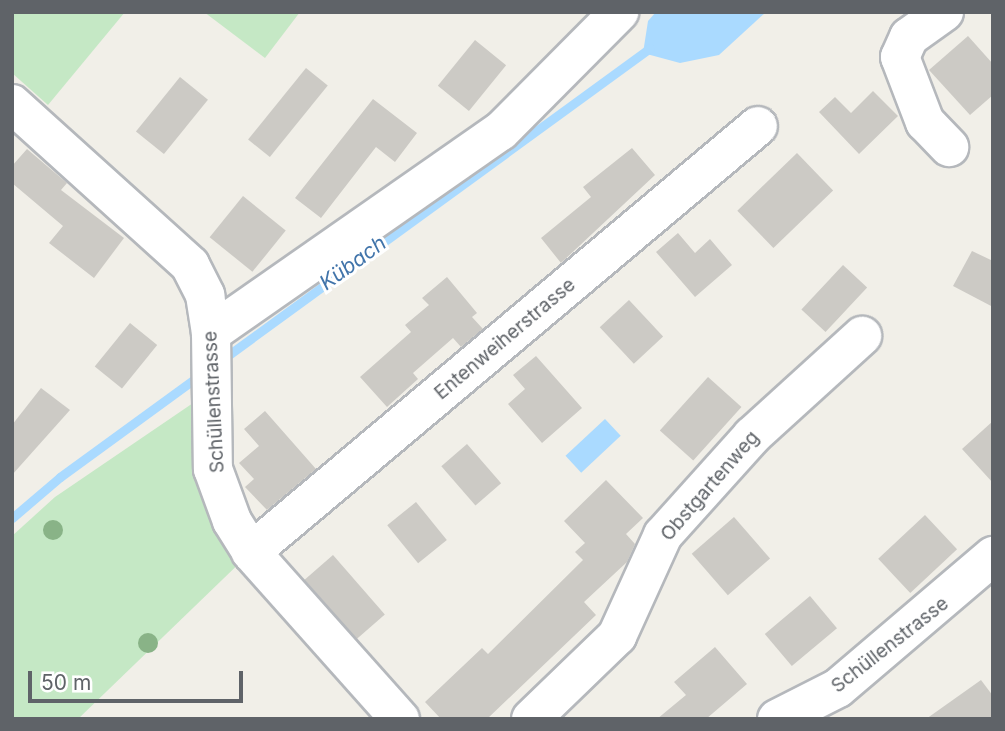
<!DOCTYPE html>
<meta charset="utf-8">
<style>
body{margin:0}
#map{position:relative;width:1005px;height:731px;overflow:hidden;background:#f1efe8;font-family:Inter,sans-serif}
div>[style]{position:absolute}
.green>*{inset:0;background:#c5e8c5}
.water>*{inset:0;background:#aadaff;transform-origin:0 0}
.stream>*{height:9px;margin:-4.5px;padding:0 4.5px;transform-origin:4.5px;border-radius:4.5px;background:#aadaff}
.building>*{inset:0;background:#cccac5;transform-origin:0 0}
.roads{filter:drop-shadow(2px 0 #b5b8bc) drop-shadow(-2px 0 #b5b8bc) drop-shadow(0 2px #b5b8bc) drop-shadow(0 -2px #b5b8bc)}
.minor>*{height:38px;margin:-19px;padding:0 19px;transform-origin:19px;border-radius:19px;background:#fff}
.trees>*{width:20px;height:20px;margin:-10px;border-radius:50%;background:#89b387}
span{translate:-50% -50%;white-space:nowrap;text-align:center;line-height:1.15;-webkit-text-stroke:6px #fff;paint-order:stroke}
.street-label{font-size:19px;color:#5f6368}
.water-label{font-size:21px;color:#4174aa;font-style:italic}
.frame{position:absolute;inset:0;border:14px solid #5f6368;pointer-events:none}
.scale{position:absolute;left:28px;top:671px;width:215px;height:32px;box-sizing:border-box;border:4px solid #5f6368;border-top:0;padding-left:9px;font-size:21px;line-height:24px;white-space:nowrap;color:#5f6368;-webkit-text-stroke:5px #fff;paint-order:stroke}
</style>
<div id="map">
<div class="green">
<i style="clip-path:polygon(12px 12px,125px 12px,48px 105px,12px 73px)"></i>
<i style="clip-path:polygon(204px 12px,300px 12px,265px 58px)"></i>
<i style="clip-path:polygon(196px 401px,251px 552px,78px 719px,12px 719px,12px 536px,55px 497px)"></i>
</div>
<div class="water">
<i style="clip-path:polygon(656px 12px,766px 12px,719px 55px,680px 63px,643px 53px,648px 21px)"></i>
<i style="left:605px;top:419px;width:23px;height:54px;rotate:47deg"></i>
</div>
<div class="stream">
<i style="left:223px;top:359px;width:528px;rotate:-36.07deg"></i>
<i style="left:12px;top:518px;width:63px;rotate:-40.5deg"></i>
<i style="left:60px;top:477px;width:173px;rotate:-36.1deg"></i>
</div>
<div class="building">
<i style="clip-path:polygon(968px 36px,993px 64px,993px 95px,970px 115px,929px 70px)"></i>
<i style="left:475px;top:40px;width:40px;height:59px;rotate:39deg"></i>
<i style="left:306px;top:68px;width:28px;height:92px;rotate:39deg"></i>
<i style="left:180px;top:77px;width:36px;height:70px;rotate:39deg"></i>
<i style="clip-path:polygon(873px 91px,898px 116px,859px 154px,819px 112px,835px 97px,851px 113px)"></i>
<i style="clip-path:polygon(373px 99px,417px 133px,395px 162px,376px 147px,321px 218px,295px 198px)"></i>
<i style="clip-path:polygon(632px 148px,655px 175px,561px 263px,541px 238px,591px 197px,583px 187px)"></i>
<i style="clip-path:polygon(27px 149px,67px 183px,61px 190px,124px 238px,94px 278px,49px 243px,63px 226px,12px 183px,12px 166px)"></i>
<i style="left:797px;top:153px;width:52px;height:83px;rotate:46deg"></i>
<i style="left:243px;top:196px;width:55px;height:53px;rotate:39deg"></i>
<i style="clip-path:polygon(678px 233px,695px 253px,710px 239px,732px 265px,695px 297px,656px 252px)"></i>
<i style="clip-path:polygon(972px 251px,993px 261px,993px 307px,953px 286px)"></i>
<i style="left:843px;top:265px;width:33px;height:61px;rotate:43deg"></i>
<i style="clip-path:polygon(447px 277px,477px 313px,472px 317px,483px 329px,461px 347px,453px 338px,413px 373px,418px 379px,387px 407px,360px 377px,411px 332px,405px 325px,429px 305px,422px 298px)"></i>
<i style="left:629px;top:300px;width:50px;height:40px;rotate:47deg"></i>
<i style="left:130px;top:323px;width:35px;height:56px;rotate:39deg"></i>
<i style="clip-path:polygon(536px 356px,582px 408px,542px 443px,508px 404px,525px 389px,513px 375px)"></i>
<i style="left:708px;top:377px;width:45px;height:72px;rotate:42deg"></i>
<i style="clip-path:polygon(41px 388px,70px 410px,12px 475px,12px 425px)"></i>
<i style="clip-path:polygon(265px 411px,316px 469px,267px 510px,245px 487px,254px 479px,239px 463px,259px 446px,244px 429px)"></i>
<i style="clip-path:polygon(993px 421px,993px 483px,962px 449px)"></i>
<i style="left:467px;top:444px;width:52px;height:34px;rotate:49deg"></i>
<i style="clip-path:polygon(606px 480px,643px 518px,626px 534px,635px 544px,627px 562px,584px 602px,596px 615px,487px 719px,441px 719px,425px 702px,482px 648px,488px 654px,583px 560px,575px 552px,585px 543px,564px 521px)"></i>
<i style="left:416px;top:502px;width:49px;height:37px;rotate:51deg"></i>
<i style="left:925px;top:515px;width:47px;height:64px;rotate:47deg"></i>
<i style="left:734px;top:517px;width:55px;height:56px;rotate:49deg"></i>
<i style="left:333px;top:555px;width:79px;height:38px;rotate:49deg"></i>
<i style="left:810px;top:596px;width:42px;height:59px;rotate:50deg"></i>
<i style="clip-path:polygon(715px 647px,747px 684px,706px 719px,657px 719px,686px 695px,674px 682px)"></i>
<i style="clip-path:polygon(981px 680px,993px 696px,993px 719px,926px 719px)"></i>
</div>
<div class="roads">
<div class="minor">
<i style="left:944px;top:12px;width:43px;rotate:144.5deg"></i>
<i style="left:909px;top:37px;width:22px;rotate:114deg"></i>
<i style="left:900px;top:57px;width:70px;rotate:69deg"></i>
<i style="left:925px;top:122px;width:35px;rotate:46deg"></i>
<i style="left:12px;top:104px;width:240px;rotate:42.1deg"></i>
<i style="left:190px;top:265px;width:34px;rotate:63deg"></i>
<i style="left:205px;top:295px;width:38px;rotate:81deg"></i>
<i style="left:211px;top:333px;width:136px;rotate:89.2deg"></i>
<i style="left:213px;top:469px;width:55px;rotate:69.9deg"></i>
<i style="left:232px;top:521px;width:36px;rotate:58deg"></i>
<i style="left:251px;top:552px;width:224px;rotate:48.3deg"></i>
<i style="left:211px;top:333px;width:353px;rotate:-34.9deg"></i>
<i style="left:501px;top:131px;width:168px;rotate:-45.2deg"></i>
<i style="left:251px;top:552px;width:662px;rotate:-40.04deg"></i>
<i style="left:531px;top:719px;width:120px;rotate:-44deg"></i>
<i style="left:617px;top:636px;width:111px;rotate:-65.5deg"></i>
<i style="left:663px;top:535px;width:133px;rotate:-48deg"></i>
<i style="left:752px;top:436px;width:149px;rotate:-42.3deg"></i>
<i style="left:777px;top:719px;width:68px;rotate:-26.9deg"></i>
<i style="left:838px;top:688px;width:204px;rotate:-40.4deg"></i>
</div>
</div>
<div class="trees">
<i style="left:53px;top:530px"></i>
<i style="left:148px;top:643px"></i>
</div>
<div class="street-label">
<span style="left:505px;top:339px;rotate:-40deg">Entenweiherstrasse</span>
<span style="left:214px;top:402px;rotate:-93deg">Schüllenstrasse</span>
<span style="left:710px;top:486px;rotate:-49deg">Obstgartenweg</span>
<span style="left:890px;top:645px;rotate:-38deg">Schüllenstrasse</span>
</div>
<div class="water-label">
<span style="left:353px;top:263px;rotate:-36deg">Kübach</span>
</div>
<div class="frame"></div>
<div class="scale">50 m</div>
</div>
